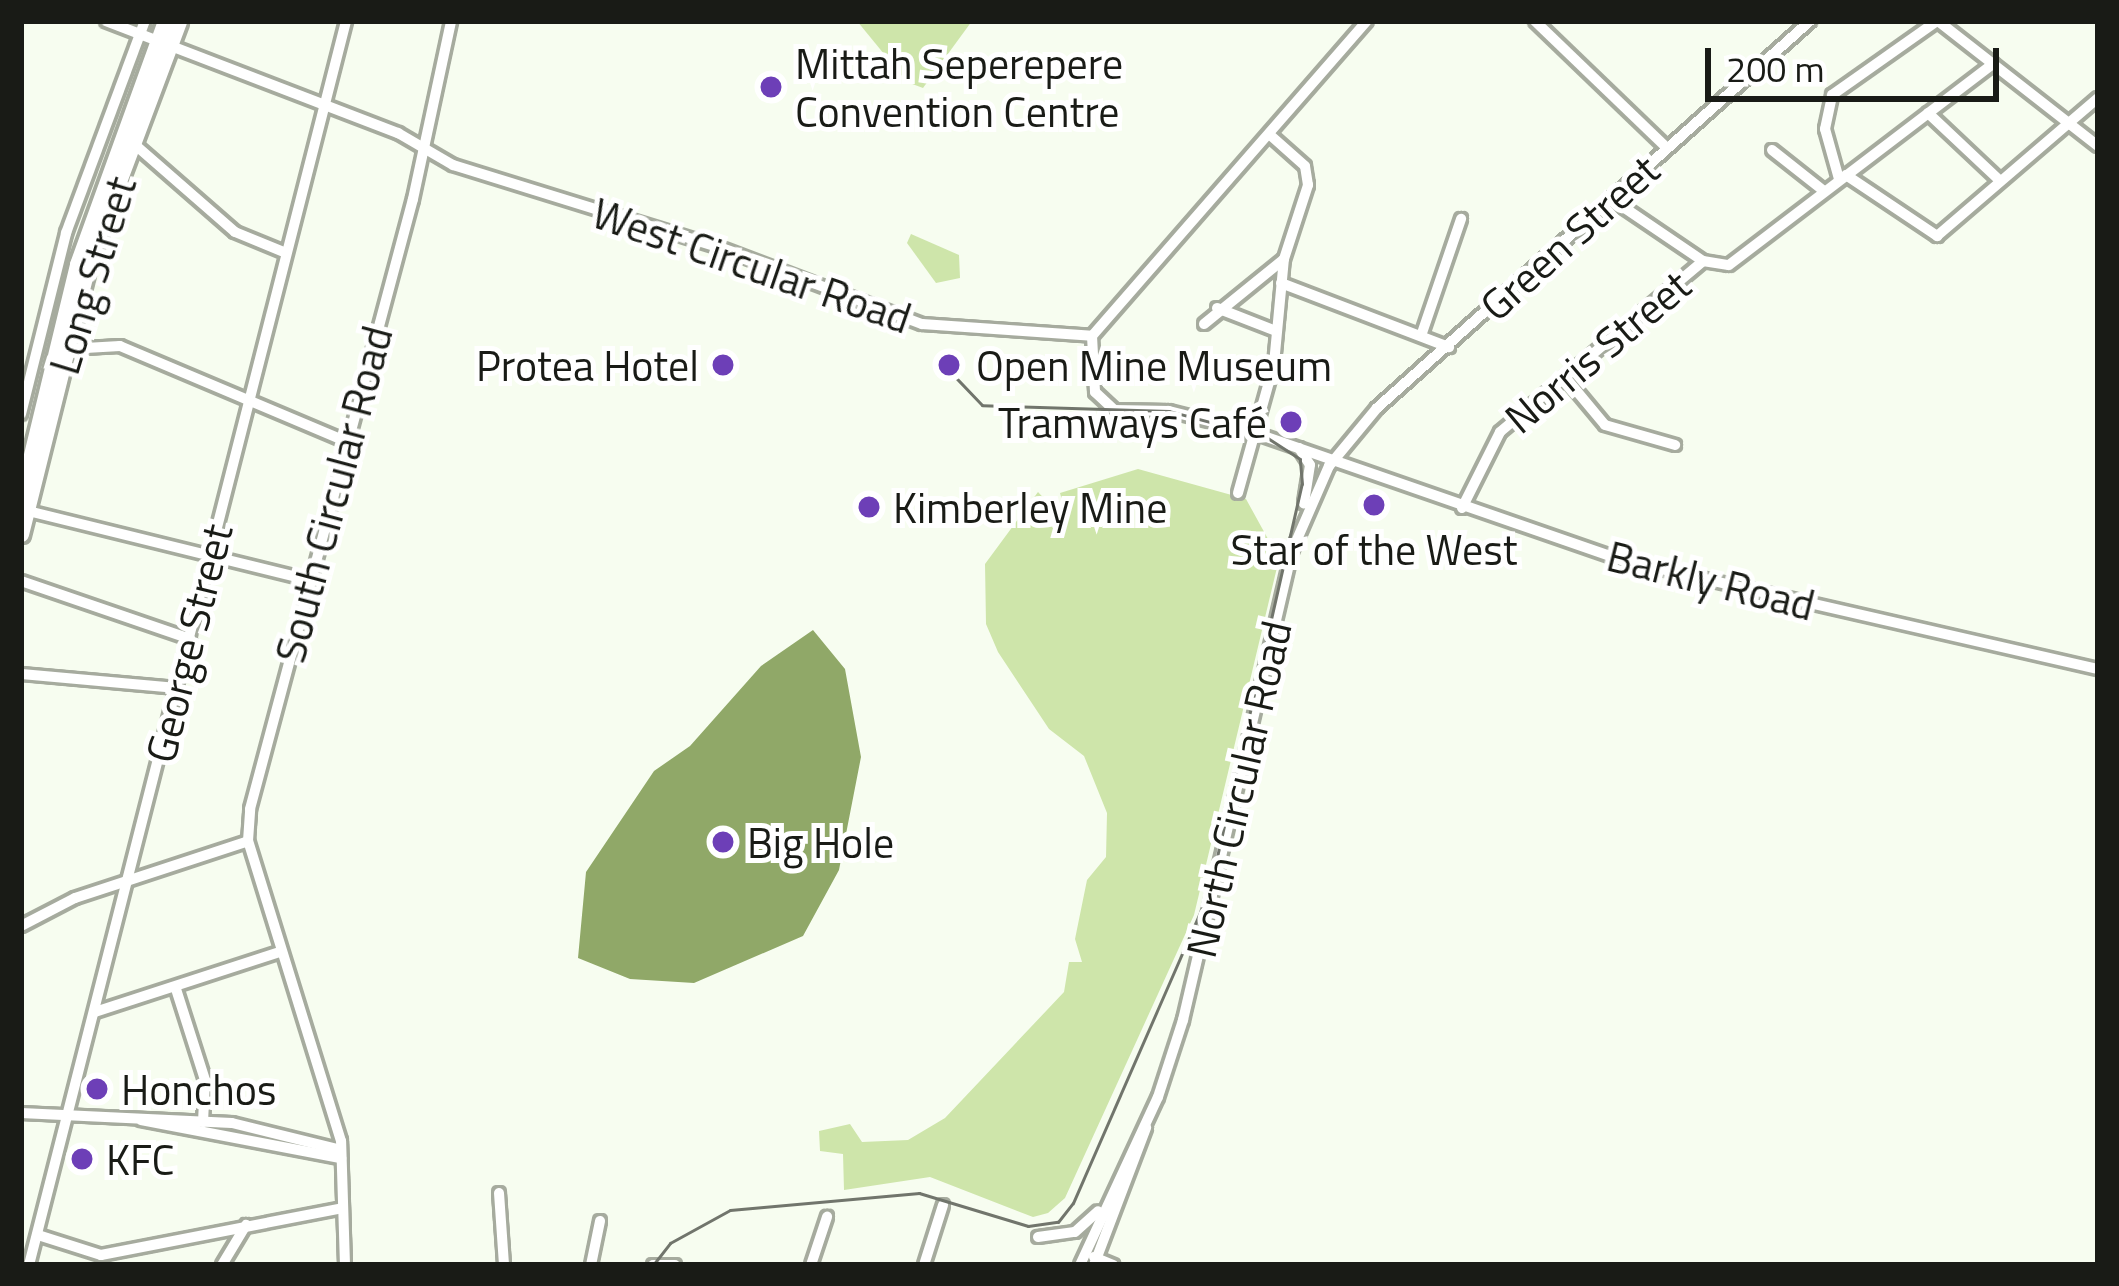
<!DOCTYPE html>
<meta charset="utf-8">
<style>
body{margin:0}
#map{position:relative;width:2119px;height:1286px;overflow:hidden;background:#f7fdf0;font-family:"Titillium Web",sans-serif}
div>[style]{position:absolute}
.green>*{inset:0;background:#cee5aa}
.water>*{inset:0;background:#90a868}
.roads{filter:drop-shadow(3px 0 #a6ab9e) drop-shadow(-3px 0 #a6ab9e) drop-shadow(0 3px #a6ab9e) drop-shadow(0 -3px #a6ab9e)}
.minor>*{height:10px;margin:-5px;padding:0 5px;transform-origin:5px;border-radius:5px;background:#fff}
.highway>*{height:15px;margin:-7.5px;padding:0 7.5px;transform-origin:7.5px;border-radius:7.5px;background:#fff}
.tram>*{height:3px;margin:-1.5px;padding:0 1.5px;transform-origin:1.5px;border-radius:1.5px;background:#71756c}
.dots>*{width:33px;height:33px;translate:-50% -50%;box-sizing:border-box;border:6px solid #fff;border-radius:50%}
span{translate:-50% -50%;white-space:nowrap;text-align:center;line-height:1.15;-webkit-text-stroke:10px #fff;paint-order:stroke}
.poi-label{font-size:42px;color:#191b16}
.left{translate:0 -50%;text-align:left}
.right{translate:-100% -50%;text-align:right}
.street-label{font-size:42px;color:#191b16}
.frame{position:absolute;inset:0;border:24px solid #191b16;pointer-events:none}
.scale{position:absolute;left:1705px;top:48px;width:294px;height:54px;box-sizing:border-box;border:6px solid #191b16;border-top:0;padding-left:15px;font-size:36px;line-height:42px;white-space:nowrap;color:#191b16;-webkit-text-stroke:9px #fff;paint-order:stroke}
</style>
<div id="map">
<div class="green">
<i style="clip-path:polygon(857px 21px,972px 21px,923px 88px,907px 82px)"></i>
<i style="clip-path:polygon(911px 234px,959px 255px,960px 278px,936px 283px,907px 243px)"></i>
<i style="clip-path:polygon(1138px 469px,1246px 499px,1279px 559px,1194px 915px,1065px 1198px,1048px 1213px,1033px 1217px,930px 1177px,844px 1190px,843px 1154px,820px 1151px,819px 1131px,850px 1124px,862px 1142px,908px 1140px,945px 1118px,1064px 992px,1069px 962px,1082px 962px,1075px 939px,1087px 880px,1106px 857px,1107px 813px,1084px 756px,1049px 729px,998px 652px,986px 624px,985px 564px,1038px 492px,1057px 512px,1064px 508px,1060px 493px)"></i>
</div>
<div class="water">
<i style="clip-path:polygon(813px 630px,845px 669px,861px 757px,839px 870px,803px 936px,694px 983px,630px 979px,578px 958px,586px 872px,654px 771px,690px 746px,761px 666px)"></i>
</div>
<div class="roads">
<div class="minor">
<i style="left:106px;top:21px;width:313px;rotate:21deg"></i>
<i style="left:398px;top:133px;width:64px;rotate:30.2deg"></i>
<i style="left:453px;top:165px;width:277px;rotate:17.2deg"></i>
<i style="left:718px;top:247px;width:218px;rotate:20.7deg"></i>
<i style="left:922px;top:324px;width:170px;rotate:4deg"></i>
<i style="left:1535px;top:21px;width:183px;rotate:43.9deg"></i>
<i style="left:1938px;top:21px;width:203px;rotate:38deg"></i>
<i style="left:1928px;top:113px;width:98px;rotate:43.3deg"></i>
<i style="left:133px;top:143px;width:135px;rotate:41.1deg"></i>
<i style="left:235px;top:232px;width:55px;rotate:22.4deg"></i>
<i style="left:1772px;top:150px;width:66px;rotate:38.3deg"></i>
<i style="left:1846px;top:175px;width:110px;rotate:33.8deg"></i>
<i style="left:1937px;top:236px;width:212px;rotate:-40.6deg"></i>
<i style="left:1839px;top:179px;width:52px;rotate:-105.6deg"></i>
<i style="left:1825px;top:129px;width:35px;rotate:-78deg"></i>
<i style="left:1832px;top:95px;width:128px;rotate:-35.2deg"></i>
<i style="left:1610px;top:198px;width:112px;rotate:34.1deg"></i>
<i style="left:1703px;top:261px;width:26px;rotate:9deg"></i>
<i style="left:1729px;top:265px;width:332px;rotate:-37.3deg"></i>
<i style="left:1281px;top:283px;width:180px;rotate:20.9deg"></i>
<i style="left:1217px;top:308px;width:63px;rotate:21.3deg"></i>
<i style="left:1204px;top:324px;width:103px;rotate:-39.1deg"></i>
<i style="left:1092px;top:336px;width:56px;rotate:86.9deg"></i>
<i style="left:1095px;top:392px;width:26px;rotate:43deg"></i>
<i style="left:1114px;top:410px;width:55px;rotate:1deg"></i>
<i style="left:1169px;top:411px;width:86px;rotate:14.2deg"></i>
<i style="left:1252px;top:432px;width:392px;rotate:19.1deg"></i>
<i style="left:1622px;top:560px;width:488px;rotate:12.9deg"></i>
<i style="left:1092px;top:336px;width:418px;rotate:-48.9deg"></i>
<i style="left:1421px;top:336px;width:124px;rotate:-71.1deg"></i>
<i style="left:68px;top:349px;width:52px;rotate:-3.3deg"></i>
<i style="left:120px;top:346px;width:246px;rotate:22.9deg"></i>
<i style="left:1565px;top:377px;width:62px;rotate:50.2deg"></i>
<i style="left:1605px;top:425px;width:73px;rotate:15.9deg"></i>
<i style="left:21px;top:414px;width:187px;rotate:-76deg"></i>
<i style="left:66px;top:233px;width:226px;rotate:-69.6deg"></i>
<i style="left:1299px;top:448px;width:20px;rotate:57deg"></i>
<i style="left:1310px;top:465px;width:39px;rotate:99deg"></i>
<i style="left:1238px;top:493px;width:134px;rotate:-74.4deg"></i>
<i style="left:1274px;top:364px;width:105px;rotate:-84.6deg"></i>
<i style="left:1284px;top:259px;width:78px;rotate:-72deg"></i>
<i style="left:1308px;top:185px;width:19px;rotate:-99deg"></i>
<i style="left:1305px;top:166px;width:48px;rotate:-138.4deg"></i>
<i style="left:1462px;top:508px;width:85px;rotate:-63.4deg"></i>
<i style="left:1500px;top:432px;width:265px;rotate:-40.1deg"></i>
<i style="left:24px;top:510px;width:293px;rotate:13.8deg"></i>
<i style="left:21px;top:581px;width:179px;rotate:18.9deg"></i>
<i style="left:21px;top:674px;width:157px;rotate:5.1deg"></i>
<i style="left:21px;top:926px;width:61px;rotate:-27.4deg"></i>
<i style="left:75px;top:898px;width:182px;rotate:-18.2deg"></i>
<i style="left:176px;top:989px;width:96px;rotate:72.3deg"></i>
<i style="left:205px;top:1080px;width:42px;rotate:92.7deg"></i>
<i style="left:95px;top:1012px;width:194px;rotate:-18deg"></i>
<i style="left:21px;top:1113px;width:211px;rotate:2.7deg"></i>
<i style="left:232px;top:1123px;width:112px;rotate:13.9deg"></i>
<i style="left:141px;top:1120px;width:204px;rotate:10.8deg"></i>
<i style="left:499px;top:1193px;width:72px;rotate:86deg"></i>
<i style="left:38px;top:1235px;width:66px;rotate:17.6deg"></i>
<i style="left:101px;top:1255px;width:246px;rotate:-11deg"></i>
<i style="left:1038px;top:1237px;width:37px;rotate:-8deg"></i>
<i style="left:1075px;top:1232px;width:31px;rotate:-42deg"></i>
<i style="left:1094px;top:1257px;width:21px;rotate:23deg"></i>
<i style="left:29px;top:1265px;width:1284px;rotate:-75.7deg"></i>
<i style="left:222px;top:1265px;width:47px;rotate:-59deg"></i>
<i style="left:345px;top:1265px;width:124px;rotate:-91.8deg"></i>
<i style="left:341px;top:1141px;width:314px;rotate:-107.2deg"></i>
<i style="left:248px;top:841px;width:32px;rotate:-86deg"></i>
<i style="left:250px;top:809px;width:631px;rotate:-75.04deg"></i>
<i style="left:413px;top:199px;width:182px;rotate:-77.9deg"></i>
<i style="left:591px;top:1265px;width:45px;rotate:-78.4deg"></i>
<i style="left:653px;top:1265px;width:22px"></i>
<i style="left:811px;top:1265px;width:51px;rotate:-71.6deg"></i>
<i style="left:924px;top:1265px;width:63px;rotate:-72.4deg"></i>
<i style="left:1080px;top:1265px;width:185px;rotate:-65.1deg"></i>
<i style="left:1158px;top:1097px;width:81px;rotate:-72deg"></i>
<i style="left:1183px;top:1020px;width:481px;rotate:-76.9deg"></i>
<i style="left:1292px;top:551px;width:93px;rotate:-66.5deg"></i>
<i style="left:1329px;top:466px;width:75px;rotate:-50.4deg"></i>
<i style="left:1377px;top:408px;width:581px;rotate:-41.79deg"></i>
<i style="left:1094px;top:1265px;width:147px;rotate:-69.2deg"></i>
</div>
<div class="highway">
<i style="left:21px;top:496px;width:239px;rotate:-76.4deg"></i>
<i style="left:77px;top:264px;width:258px;rotate:-70.1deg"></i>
<i style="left:21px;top:534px;width:281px;rotate:-76deg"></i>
<i style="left:89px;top:261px;width:256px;rotate:-69.4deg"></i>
</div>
</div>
<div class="tram">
<i style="left:653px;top:1265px;width:28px;rotate:-52deg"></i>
<i style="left:670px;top:1243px;width:68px;rotate:-28.8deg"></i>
<i style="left:730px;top:1210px;width:190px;rotate:-5.1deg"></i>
<i style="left:919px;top:1193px;width:114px;rotate:16.8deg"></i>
<i style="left:1028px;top:1226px;width:30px;rotate:-8deg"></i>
<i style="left:1058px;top:1222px;width:24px;rotate:-52deg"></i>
<i style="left:1073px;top:1203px;width:339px;rotate:-66.4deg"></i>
<i style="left:1209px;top:892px;width:418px;rotate:-77.2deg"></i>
<i style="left:1302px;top:484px;width:25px;rotate:-95deg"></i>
<i style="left:1300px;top:459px;width:40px;rotate:-147.1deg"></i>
<i style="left:1266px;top:437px;width:100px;rotate:-165deg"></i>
<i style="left:1169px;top:411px;width:187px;rotate:-178.2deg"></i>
<i style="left:982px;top:405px;width:61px;rotate:-133.7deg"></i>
</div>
<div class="dots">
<i style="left:771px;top:87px;background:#6d3fb7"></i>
<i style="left:723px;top:365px;background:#6d3fb7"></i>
<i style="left:949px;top:365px;background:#6d3fb7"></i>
<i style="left:1291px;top:422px;background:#6d3fb7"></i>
<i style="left:1374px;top:505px;background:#6d3fb7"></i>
<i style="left:869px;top:507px;background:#6d3fb7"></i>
<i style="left:723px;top:842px;background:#6d3fb7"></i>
<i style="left:97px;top:1089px;background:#6d3fb7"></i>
<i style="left:82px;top:1159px;background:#6d3fb7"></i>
</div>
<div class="poi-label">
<span class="left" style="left:795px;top:87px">Mittah Seperepere<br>Convention Centre</span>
<span class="right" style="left:699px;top:365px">Protea Hotel</span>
<span class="left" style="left:976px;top:365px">Open Mine Museum</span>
<span class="right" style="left:1267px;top:422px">Tramways Café</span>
<span class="left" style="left:893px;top:507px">Kimberley Mine</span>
<span style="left:1374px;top:549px">Star of the West</span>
<span class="left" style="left:747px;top:842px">Big Hole</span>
<span class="left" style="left:121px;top:1089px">Honchos</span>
<span class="left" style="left:106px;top:1159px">KFC</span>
</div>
<div class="street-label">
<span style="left:1569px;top:237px;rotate:-42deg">Green Street</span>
<span style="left:752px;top:265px;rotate:19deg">West Circular Road</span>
<span style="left:92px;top:275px;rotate:-73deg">Long Street</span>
<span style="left:1597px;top:351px;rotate:-40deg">Norris Street</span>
<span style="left:333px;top:494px;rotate:-75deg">South Circular Road</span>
<span style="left:1711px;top:580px;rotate:14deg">Barkly Road</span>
<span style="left:188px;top:643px;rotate:-76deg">George Street</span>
<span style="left:1238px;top:789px;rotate:-77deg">North Circular Road</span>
</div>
<div class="frame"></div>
<div class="scale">200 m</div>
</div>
